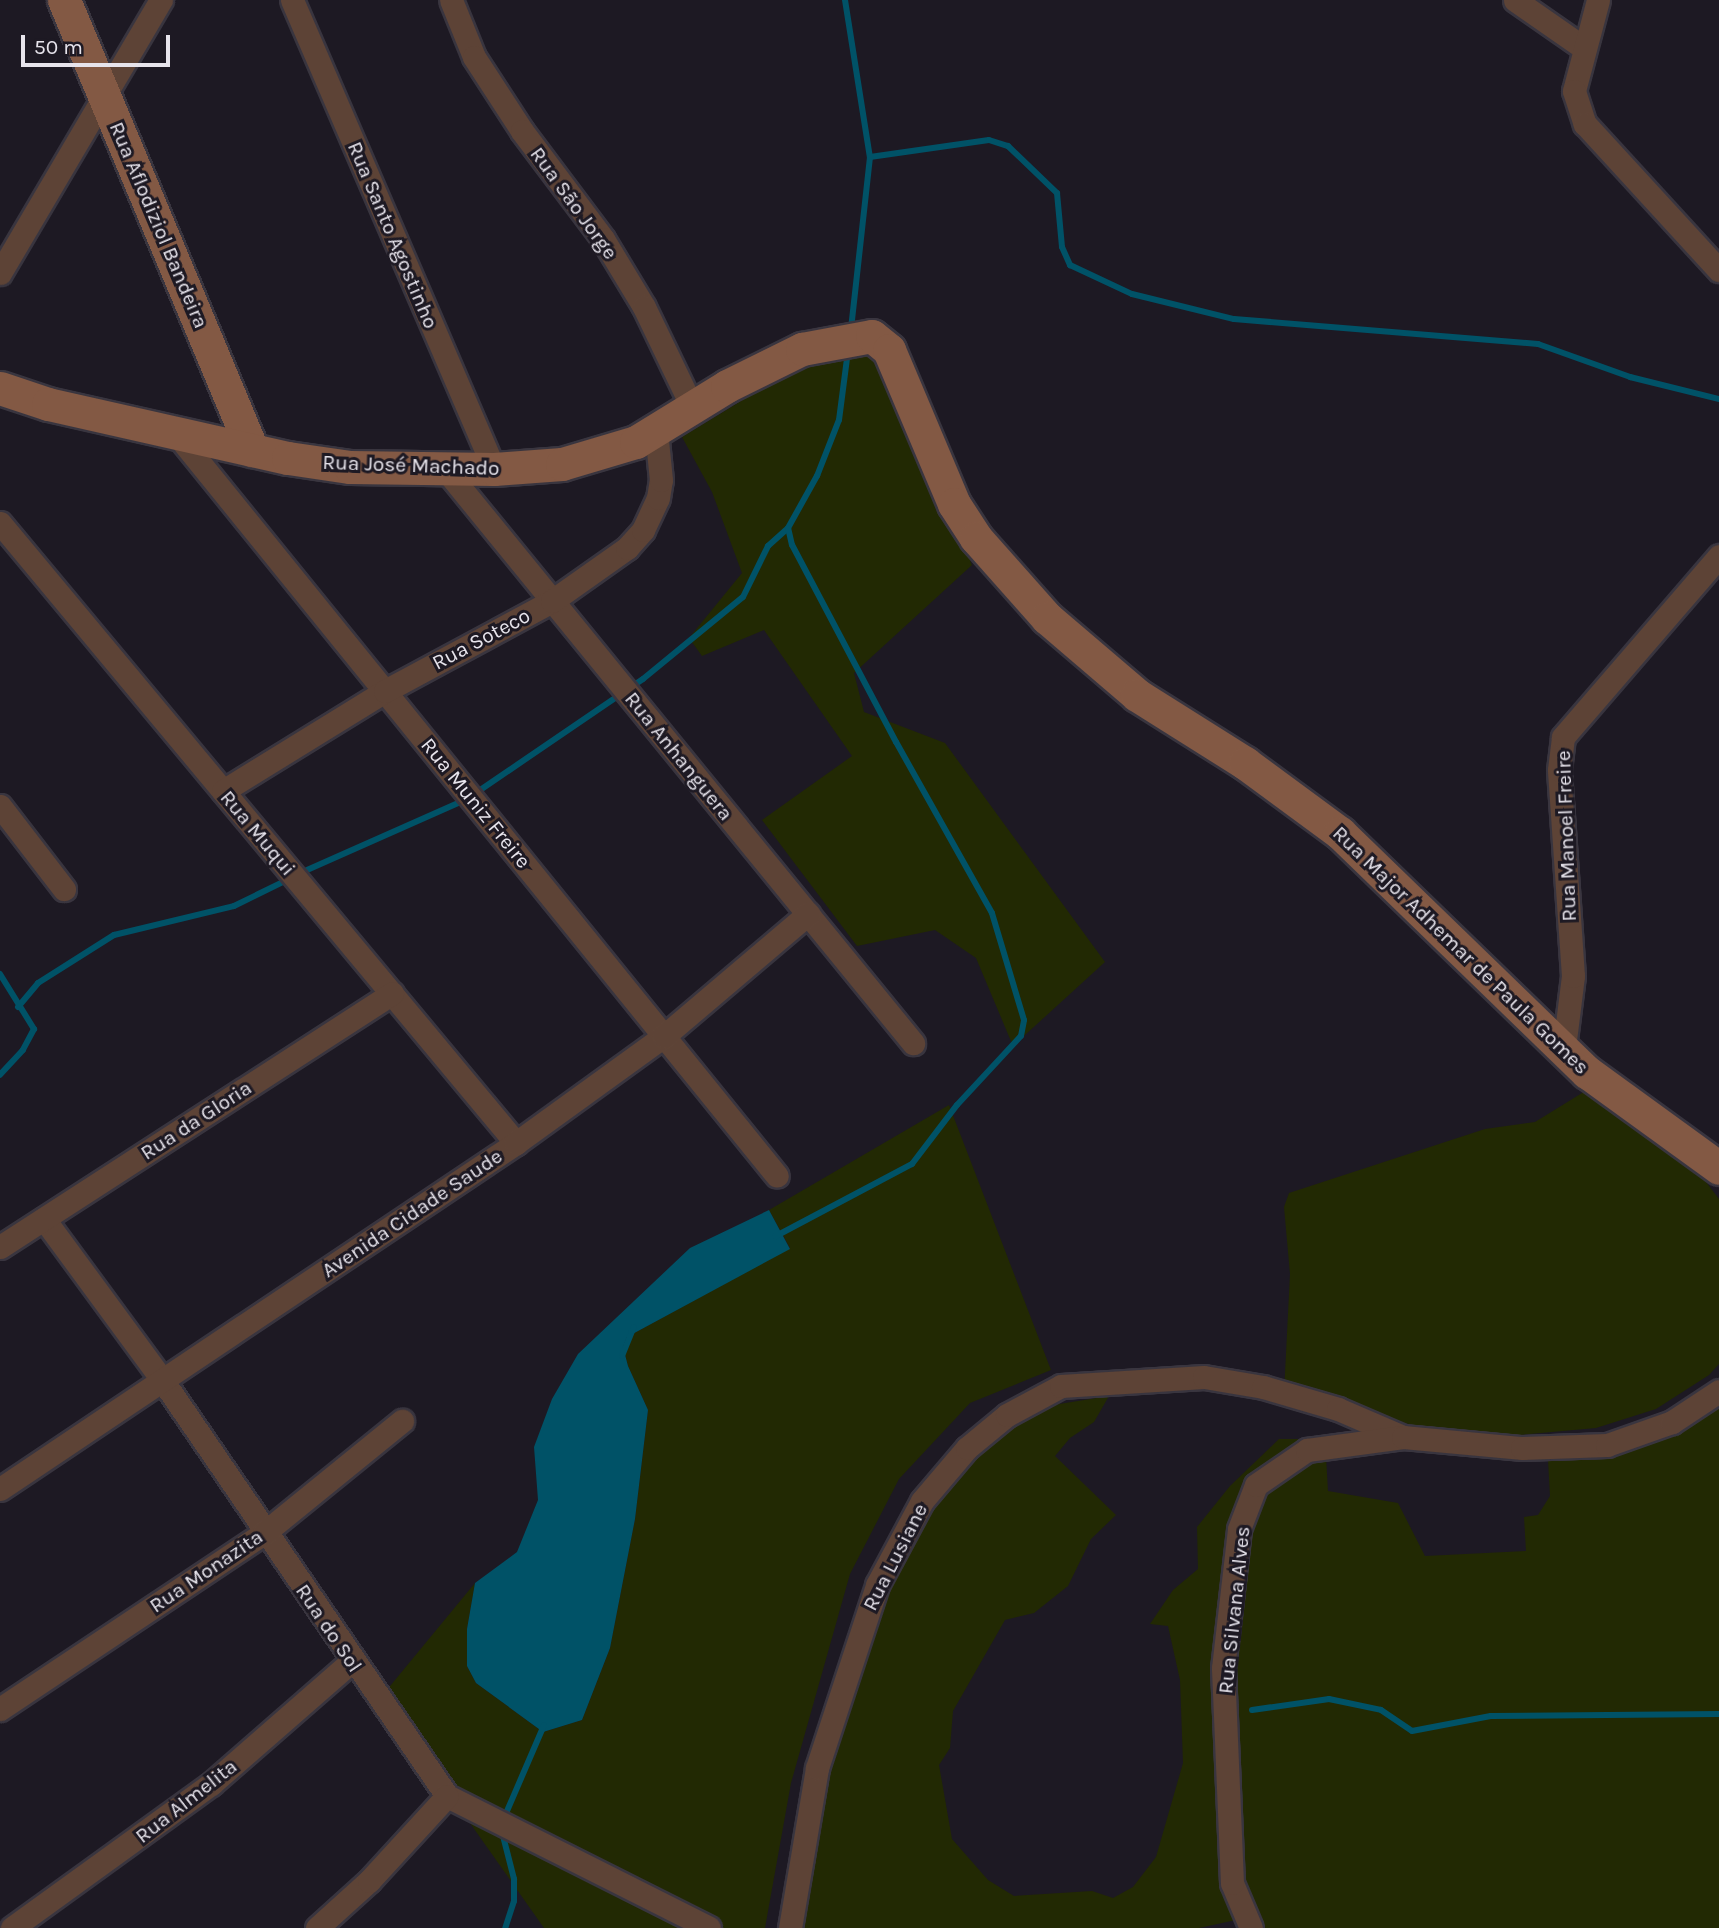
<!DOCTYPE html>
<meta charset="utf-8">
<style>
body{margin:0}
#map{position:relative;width:1719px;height:1928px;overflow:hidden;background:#1d1923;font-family:Karla,sans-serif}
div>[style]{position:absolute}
.green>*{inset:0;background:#222903}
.water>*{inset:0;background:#005267}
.stream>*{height:6px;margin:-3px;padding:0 3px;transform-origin:3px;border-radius:3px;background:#005267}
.roads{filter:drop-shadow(2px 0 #39353f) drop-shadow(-2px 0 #39353f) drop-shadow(0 2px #39353f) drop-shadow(0 -2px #39353f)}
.street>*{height:23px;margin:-11.5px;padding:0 11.5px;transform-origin:11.5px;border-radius:11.5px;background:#5d4336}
.secondary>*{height:33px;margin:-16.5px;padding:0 16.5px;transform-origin:16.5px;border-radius:16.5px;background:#835944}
span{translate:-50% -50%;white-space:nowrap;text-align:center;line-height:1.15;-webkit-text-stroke:6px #1d1923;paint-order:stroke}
.street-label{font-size:21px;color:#e7e4ec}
.scale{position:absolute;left:21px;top:35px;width:149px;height:32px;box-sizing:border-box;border:4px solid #e7e4ec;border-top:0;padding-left:9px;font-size:21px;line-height:24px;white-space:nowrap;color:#e7e4ec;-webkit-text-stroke:5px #1d1923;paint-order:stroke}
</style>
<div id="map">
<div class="green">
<i style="clip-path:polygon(880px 345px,972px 565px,854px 673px,864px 712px,945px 743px,1105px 962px,1013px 1046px,976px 958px,935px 930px,857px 946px,762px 820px,852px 756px,764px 630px,702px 656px,689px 638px,742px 573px,712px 492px,682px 437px,779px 378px,785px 364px)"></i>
<i style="clip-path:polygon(1595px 1085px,1693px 1165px,1719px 1199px,1719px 1364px,1709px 1375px,1656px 1409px,1596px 1428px,1509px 1436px,1429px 1429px,1284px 1393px,1290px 1274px,1284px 1207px,1289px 1193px,1485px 1129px,1535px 1122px)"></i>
<i style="clip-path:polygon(949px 1105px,1051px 1370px,970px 1403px,899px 1479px,850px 1574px,791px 1783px,765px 1928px,544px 1928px,381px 1697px,475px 1583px,467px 1629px,467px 1666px,476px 1683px,543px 1732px,582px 1720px,610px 1648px,635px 1519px,648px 1410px,628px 1366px,623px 1347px,627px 1337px,790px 1248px,769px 1210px)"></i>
<i style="clip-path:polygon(1109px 1396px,1094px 1422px,1070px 1438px,1055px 1456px,1116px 1515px,1091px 1539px,1068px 1586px,1034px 1613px,1005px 1620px,953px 1711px,950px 1748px,939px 1765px,952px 1839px,988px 1880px,1014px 1896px,1092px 1891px,1113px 1898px,1133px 1887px,1156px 1857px,1183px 1763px,1180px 1680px,1168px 1626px,1150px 1624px,1173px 1590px,1198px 1569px,1197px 1527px,1230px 1486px,1279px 1439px,1325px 1439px,1328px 1491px,1398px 1503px,1425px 1556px,1526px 1551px,1524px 1517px,1538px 1515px,1550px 1496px,1548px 1460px,1613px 1451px,1719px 1398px,1719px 1928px,1244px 1928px,1236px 1920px,1199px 1928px,804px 1928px,824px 1786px,850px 1690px,888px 1583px,941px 1489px,1024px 1418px,1053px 1405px)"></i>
</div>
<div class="water">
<i style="clip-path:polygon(769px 1210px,790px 1249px,627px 1337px,623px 1347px,628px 1366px,648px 1410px,635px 1519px,610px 1648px,582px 1720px,543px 1732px,476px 1683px,467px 1666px,467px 1629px,475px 1583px,517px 1552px,538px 1500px,534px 1447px,552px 1399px,578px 1354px,690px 1248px)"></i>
</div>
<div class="stream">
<i style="left:845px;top:0;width:159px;rotate:81deg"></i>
<i style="left:870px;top:157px;width:174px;rotate:96.3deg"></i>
<i style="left:870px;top:157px;width:120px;rotate:-8.1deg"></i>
<i style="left:989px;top:140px;width:20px;rotate:18deg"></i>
<i style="left:1008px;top:146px;width:68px;rotate:43.8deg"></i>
<i style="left:1057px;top:193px;width:54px;rotate:84.7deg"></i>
<i style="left:1062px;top:247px;width:20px;rotate:66deg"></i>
<i style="left:1070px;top:265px;width:68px;rotate:25.1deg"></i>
<i style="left:1132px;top:294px;width:105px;rotate:13.8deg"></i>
<i style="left:1234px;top:319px;width:305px;rotate:4.7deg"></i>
<i style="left:1538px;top:344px;width:98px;rotate:19.7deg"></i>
<i style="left:1630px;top:377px;width:92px;rotate:13.9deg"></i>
<i style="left:298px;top:874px;width:185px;rotate:-23.9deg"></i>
<i style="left:467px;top:799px;width:213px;rotate:-34.3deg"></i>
<i style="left:643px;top:679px;width:129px;rotate:-39.4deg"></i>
<i style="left:743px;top:597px;width:57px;rotate:-63.9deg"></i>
<i style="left:768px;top:546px;width:27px;rotate:-42deg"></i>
<i style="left:788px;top:528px;width:60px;rotate:-60.9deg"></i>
<i style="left:817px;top:476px;width:60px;rotate:-68.6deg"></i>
<i style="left:839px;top:420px;width:70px;rotate:-82.6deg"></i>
<i style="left:0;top:974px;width:65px;rotate:58.3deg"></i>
<i style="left:34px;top:1029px;width:24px;rotate:118deg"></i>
<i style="left:23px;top:1050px;width:34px;rotate:133deg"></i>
<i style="left:18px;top:1007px;width:31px;rotate:-50deg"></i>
<i style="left:38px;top:983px;width:90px;rotate:-32.3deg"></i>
<i style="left:114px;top:935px;width:123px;rotate:-13.6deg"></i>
<i style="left:234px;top:906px;width:61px;rotate:-26.1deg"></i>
<i style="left:776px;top:1236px;width:154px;rotate:-27.9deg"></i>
<i style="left:912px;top:1164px;width:74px;rotate:-52.7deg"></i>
<i style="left:957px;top:1105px;width:94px;rotate:-47.2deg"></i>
<i style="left:1021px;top:1036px;width:16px;rotate:-79deg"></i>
<i style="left:1024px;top:1020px;width:112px;rotate:-106.7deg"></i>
<i style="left:992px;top:913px;width:196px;rotate:-119.3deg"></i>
<i style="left:896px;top:742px;width:223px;rotate:-117.8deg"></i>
<i style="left:792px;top:545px;width:17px;rotate:-103deg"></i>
<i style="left:622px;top:1356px;width:31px;rotate:-68deg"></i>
<i style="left:1252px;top:1710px;width:78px;rotate:-8.1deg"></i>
<i style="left:1329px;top:1699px;width:53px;rotate:11.9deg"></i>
<i style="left:1381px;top:1710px;width:37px;rotate:34deg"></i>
<i style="left:1412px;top:1731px;width:80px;rotate:-10.8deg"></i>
<i style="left:1491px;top:1716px;width:228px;rotate:-0.5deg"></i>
<i style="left:504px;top:1818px;width:101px;rotate:-66.7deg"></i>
<i style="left:501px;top:1828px;width:53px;rotate:75.7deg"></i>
<i style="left:514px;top:1879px;width:22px;rotate:90deg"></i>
<i style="left:514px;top:1901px;width:28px;rotate:108deg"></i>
</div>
<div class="roads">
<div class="street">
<i style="left:292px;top:0;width:511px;rotate:66.7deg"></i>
<i style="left:451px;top:0;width:61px;rotate:68deg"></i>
<i style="left:474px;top:57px;width:88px;rotate:57deg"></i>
<i style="left:522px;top:131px;width:135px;rotate:53.1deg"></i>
<i style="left:603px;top:239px;width:79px;rotate:58.9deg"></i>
<i style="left:644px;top:307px;width:113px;rotate:64.3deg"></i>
<i style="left:1515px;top:0;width:84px;rotate:34.8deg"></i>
<i style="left:1598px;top:0;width:94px;rotate:104.8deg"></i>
<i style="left:1574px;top:91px;width:35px;rotate:72deg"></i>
<i style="left:1585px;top:124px;width:198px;rotate:47.5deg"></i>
<i style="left:0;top:273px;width:317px;rotate:-59.5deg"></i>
<i style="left:174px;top:431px;width:958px;rotate:51.01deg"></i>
<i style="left:445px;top:469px;width:741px;rotate:50.81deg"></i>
<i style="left:0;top:523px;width:807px;rotate:50.23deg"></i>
<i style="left:223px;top:791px;width:190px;rotate:-31.7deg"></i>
<i style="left:385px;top:691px;width:190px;rotate:-28.3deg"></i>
<i style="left:552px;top:601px;width:92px;rotate:-35.2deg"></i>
<i style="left:627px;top:548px;width:24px;rotate:-48deg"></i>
<i style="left:643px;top:530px;width:35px;rotate:-65deg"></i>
<i style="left:658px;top:498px;width:18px;rotate:-81deg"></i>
<i style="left:661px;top:480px;width:49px;rotate:-95.8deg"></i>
<i style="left:0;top:806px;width:105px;rotate:52.4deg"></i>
<i style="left:1564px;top:1048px;width:73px;rotate:-82.9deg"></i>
<i style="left:1573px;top:976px;width:206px;rotate:-93.9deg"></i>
<i style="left:1559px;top:770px;width:33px;rotate:-83deg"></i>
<i style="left:1563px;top:737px;width:239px;rotate:-49.2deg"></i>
<i style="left:44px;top:1219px;width:201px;rotate:53.7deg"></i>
<i style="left:163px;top:1381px;width:503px;rotate:55.61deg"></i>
<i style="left:447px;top:1796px;width:293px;rotate:26.7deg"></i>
<i style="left:0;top:1247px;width:467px;rotate:-32.9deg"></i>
<i style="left:0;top:1489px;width:621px;rotate:-33.84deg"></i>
<i style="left:516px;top:1143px;width:183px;rotate:-35.9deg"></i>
<i style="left:664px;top:1036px;width:189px;rotate:-40.3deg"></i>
<i style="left:0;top:1709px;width:317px;rotate:-33.7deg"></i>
<i style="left:264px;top:1533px;width:178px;rotate:-39.1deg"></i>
<i style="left:12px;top:1928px;width:246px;rotate:-35.9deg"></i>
<i style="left:211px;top:1784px;width:186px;rotate:-41.1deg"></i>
<i style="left:317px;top:1928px;width:70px;rotate:-42.1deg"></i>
<i style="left:369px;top:1881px;width:115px;rotate:-47.5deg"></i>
<i style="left:790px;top:1928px;width:162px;rotate:-80.4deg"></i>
<i style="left:817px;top:1768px;width:193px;rotate:-71.8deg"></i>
<i style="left:877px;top:1585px;width:95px;rotate:-61.8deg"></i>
<i style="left:922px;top:1501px;width:70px;rotate:-49.7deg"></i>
<i style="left:967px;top:1448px;width:52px;rotate:-39.5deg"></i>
<i style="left:1007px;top:1415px;width:61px;rotate:-28.2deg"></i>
<i style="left:1061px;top:1386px;width:143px;rotate:-3.6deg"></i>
<i style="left:1204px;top:1377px;width:60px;rotate:9.6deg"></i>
<i style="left:1263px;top:1387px;width:78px;rotate:16.3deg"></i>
<i style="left:1338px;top:1409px;width:71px;rotate:23.3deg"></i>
<i style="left:1251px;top:1928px;width:49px;rotate:-112.9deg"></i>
<i style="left:1232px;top:1883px;width:215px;rotate:-92.4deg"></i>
<i style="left:1223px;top:1668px;width:140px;rotate:-83.4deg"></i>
<i style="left:1239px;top:1529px;width:47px;rotate:-68.9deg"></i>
<i style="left:1256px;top:1485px;width:62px;rotate:-34.5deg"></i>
<i style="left:1307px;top:1450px;width:97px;rotate:-7.7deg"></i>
<i style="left:1403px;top:1437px;width:120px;rotate:5.3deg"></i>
<i style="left:1522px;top:1448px;width:85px;rotate:-2deg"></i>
<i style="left:1607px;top:1445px;width:69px;rotate:-19.5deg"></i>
<i style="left:1672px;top:1422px;width:56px;rotate:-33.4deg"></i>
</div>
<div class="secondary">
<i style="left:64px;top:0;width:488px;rotate:67.3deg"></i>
<i style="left:0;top:388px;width:51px;rotate:18.4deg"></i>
<i style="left:48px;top:404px;width:246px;rotate:12.7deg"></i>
<i style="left:288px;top:458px;width:63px;rotate:8.3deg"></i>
<i style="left:350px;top:467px;width:144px;rotate:0.8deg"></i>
<i style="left:494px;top:469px;width:68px;rotate:-4.2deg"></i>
<i style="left:562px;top:464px;width:77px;rotate:-16.6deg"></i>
<i style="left:636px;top:442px;width:107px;rotate:-31.6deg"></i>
<i style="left:727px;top:386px;width:84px;rotate:-26.3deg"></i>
<i style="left:802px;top:349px;width:71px;rotate:-10.5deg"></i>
<i style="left:872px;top:336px;width:22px;rotate:39deg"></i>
<i style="left:889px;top:350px;width:167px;rotate:67.1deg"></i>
<i style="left:954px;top:504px;width:40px;rotate:57.1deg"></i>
<i style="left:976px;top:538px;width:107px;rotate:48.4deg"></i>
<i style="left:1047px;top:618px;width:118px;rotate:40.5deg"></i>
<i style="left:1137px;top:695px;width:128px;rotate:32.2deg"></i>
<i style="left:1245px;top:763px;width:118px;rotate:36.4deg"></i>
<i style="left:1340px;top:833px;width:344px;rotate:44.1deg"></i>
<i style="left:1587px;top:1072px;width:163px;rotate:36deg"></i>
</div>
</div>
<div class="street-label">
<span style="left:574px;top:203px;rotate:54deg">Rua São Jorge</span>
<span style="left:159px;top:225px;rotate:67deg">Rua Aflodiziol Bandeira</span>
<span style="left:393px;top:235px;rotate:67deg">Rua Santo Agostinho</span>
<span style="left:411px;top:465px;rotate:2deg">Rua José Machado</span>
<span style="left:481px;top:639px;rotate:-28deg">Rua Soteco</span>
<span style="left:679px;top:756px;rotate:51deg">Rua Anhanguera</span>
<span style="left:476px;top:803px;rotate:51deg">Rua Muniz Freire</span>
<span style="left:258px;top:833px;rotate:50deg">Rua Muqui</span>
<span style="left:1566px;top:836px;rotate:-92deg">Rua Manoel Freire</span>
<span style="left:1461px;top:950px;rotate:44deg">Rua Major Adhemar de Paula Gomes</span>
<span style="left:196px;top:1120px;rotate:-33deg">Rua da Gloria</span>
<span style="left:412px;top:1213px;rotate:-34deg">Avenida Cidade Saude</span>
<span style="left:895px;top:1557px;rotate:-63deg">Rua Lusiane</span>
<span style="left:206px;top:1571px;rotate:-34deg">Rua Monazita</span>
<span style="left:1234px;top:1610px;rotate:-84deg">Rua Silvana Alves</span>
<span style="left:329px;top:1628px;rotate:56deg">Rua do Sol</span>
<span style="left:186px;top:1801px;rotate:-38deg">Rua Almelita</span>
</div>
<div class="scale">50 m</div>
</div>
